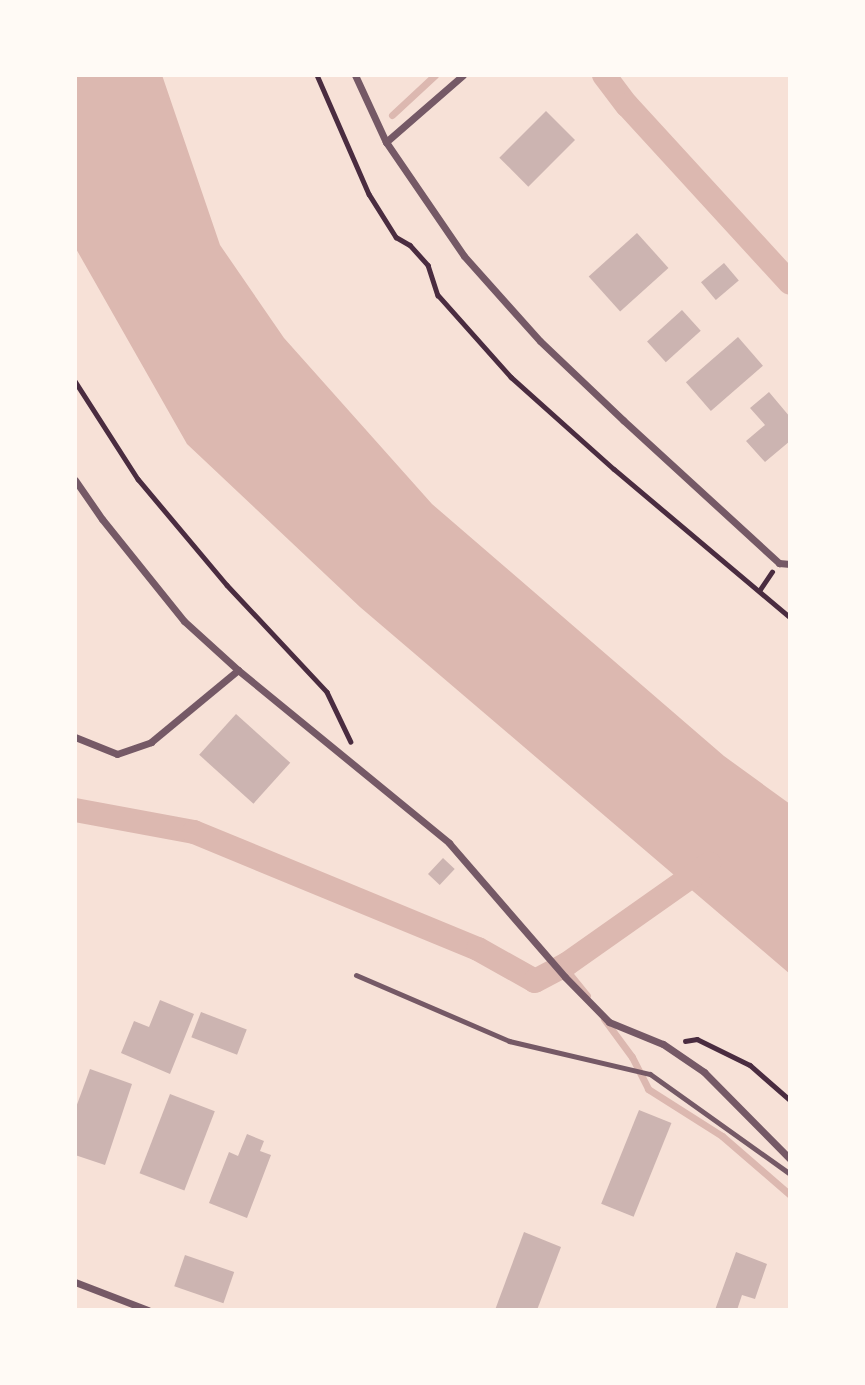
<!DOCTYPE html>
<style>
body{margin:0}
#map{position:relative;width:865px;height:1385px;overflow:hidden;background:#f7e1d7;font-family:Overpass,sans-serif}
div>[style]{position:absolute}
.water>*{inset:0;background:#dcb8b0}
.stream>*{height:7px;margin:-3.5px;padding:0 3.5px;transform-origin:3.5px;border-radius:3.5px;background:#dcb8b0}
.canal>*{height:24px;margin:-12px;padding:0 12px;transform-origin:12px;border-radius:12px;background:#dcb8b0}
.building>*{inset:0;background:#ccb4b1;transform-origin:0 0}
.path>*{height:4.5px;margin:-2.25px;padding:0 2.25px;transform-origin:2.25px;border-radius:2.25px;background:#4a2c40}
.service>*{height:5px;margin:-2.5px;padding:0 2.5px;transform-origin:2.5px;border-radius:2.5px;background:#755966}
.minor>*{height:7px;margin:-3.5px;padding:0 3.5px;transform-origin:3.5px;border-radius:3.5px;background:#755966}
span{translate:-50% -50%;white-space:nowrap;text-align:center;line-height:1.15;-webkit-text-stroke:6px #fffaf5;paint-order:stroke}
.frame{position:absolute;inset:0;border:77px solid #fffaf5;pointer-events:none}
</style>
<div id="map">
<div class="water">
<i style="clip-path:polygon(75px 75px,162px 75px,220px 245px,284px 338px,432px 504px,724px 756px,790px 804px,790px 974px,360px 607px,187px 444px,75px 247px)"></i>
</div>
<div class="stream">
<i style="left:392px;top:115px;width:59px;rotate:-42.9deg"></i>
<i style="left:563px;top:966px;width:38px;rotate:51deg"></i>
<i style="left:604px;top:1019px;width:47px;rotate:53.6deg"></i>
<i style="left:632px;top:1057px;width:36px;rotate:63deg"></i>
<i style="left:648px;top:1089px;width:88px;rotate:32.4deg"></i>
<i style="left:722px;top:1136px;width:90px;rotate:40.9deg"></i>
</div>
<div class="canal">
<i style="left:604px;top:75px;width:38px;rotate:53deg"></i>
<i style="left:627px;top:105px;width:241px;rotate:47.5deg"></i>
<i style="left:75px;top:810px;width:121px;rotate:10.5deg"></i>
<i style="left:194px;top:832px;width:307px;rotate:22.4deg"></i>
<i style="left:478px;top:949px;width:65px;rotate:29.3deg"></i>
<i style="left:535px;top:981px;width:36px;rotate:-28deg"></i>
<i style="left:567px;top:964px;width:174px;rotate:-35.2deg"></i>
</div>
<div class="building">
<i style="left:546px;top:111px;width:41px;height:66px;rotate:45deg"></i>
<i style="left:637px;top:233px;width:47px;height:65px;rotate:48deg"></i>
<i style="left:724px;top:263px;width:23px;height:30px;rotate:50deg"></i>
<i style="left:682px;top:310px;width:28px;height:47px;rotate:48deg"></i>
<i style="left:738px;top:337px;width:38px;height:69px;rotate:49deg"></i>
<i style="clip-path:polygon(769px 392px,790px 417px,790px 441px,765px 462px,746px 441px,765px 425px,750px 408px)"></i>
<i style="left:236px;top:714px;width:73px;height:55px;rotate:42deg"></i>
<i style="left:443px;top:858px;width:16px;height:22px;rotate:43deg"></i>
<i style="clip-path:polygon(160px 1000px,194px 1014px,170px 1074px,121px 1053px,134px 1021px,149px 1027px)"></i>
<i style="left:201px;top:1012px;width:49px;height:27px;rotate:21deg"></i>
<i style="clip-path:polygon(90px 1069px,132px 1084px,105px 1165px,75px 1155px,75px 1110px)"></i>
<i style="left:170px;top:1094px;width:48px;height:85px;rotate:21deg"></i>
<i style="left:639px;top:1110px;width:35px;height:101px;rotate:22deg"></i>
<i style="clip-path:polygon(247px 1134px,264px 1141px,260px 1151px,271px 1155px,247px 1218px,209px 1203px,229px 1152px,238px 1156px)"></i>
<i style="clip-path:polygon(524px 1232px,561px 1247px,537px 1310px,495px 1310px)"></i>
<i style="clip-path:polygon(736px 1252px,767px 1264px,755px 1299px,742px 1295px,737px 1310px,715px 1310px)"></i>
<i style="left:185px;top:1255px;width:52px;height:33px;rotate:19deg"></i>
</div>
<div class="path">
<i style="left:317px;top:75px;width:130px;rotate:66.4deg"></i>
<i style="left:369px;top:194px;width:51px;rotate:57.9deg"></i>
<i style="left:396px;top:237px;width:16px;rotate:30deg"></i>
<i style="left:410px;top:245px;width:27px;rotate:48deg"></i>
<i style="left:428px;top:265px;width:32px;rotate:72deg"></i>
<i style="left:438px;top:295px;width:110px;rotate:48.3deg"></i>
<i style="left:511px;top:377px;width:138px;rotate:41.8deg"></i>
<i style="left:614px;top:469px;width:230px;rotate:40.1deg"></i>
<i style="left:75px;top:381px;width:117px;rotate:57.3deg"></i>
<i style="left:138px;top:479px;width:138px;rotate:50deg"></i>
<i style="left:227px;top:585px;width:146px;rotate:46.9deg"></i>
<i style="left:327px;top:692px;width:55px;rotate:64.4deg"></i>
<i style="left:759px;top:591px;width:23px;rotate:-56deg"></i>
<i style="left:685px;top:1041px;width:12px;rotate:-9deg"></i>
<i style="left:697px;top:1039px;width:59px;rotate:26.1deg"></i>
<i style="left:750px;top:1065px;width:53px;rotate:41.2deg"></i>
</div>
<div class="service">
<i style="left:356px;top:975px;width:167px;rotate:23.3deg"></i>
<i style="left:509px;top:1041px;width:145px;rotate:13.2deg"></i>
<i style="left:650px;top:1074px;width:172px;rotate:35.5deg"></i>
</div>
<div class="minor">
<i style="left:355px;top:75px;width:74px;rotate:65.2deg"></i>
<i style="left:386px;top:142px;width:138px;rotate:55.6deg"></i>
<i style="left:464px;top:256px;width:114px;rotate:48.2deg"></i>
<i style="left:540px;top:341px;width:115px;rotate:43.6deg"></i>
<i style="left:623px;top:420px;width:212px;rotate:42.5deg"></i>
<i style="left:779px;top:563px;width:11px;rotate:5deg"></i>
<i style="left:386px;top:142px;width:102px;rotate:-41deg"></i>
<i style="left:75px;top:480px;width:47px;rotate:55.3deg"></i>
<i style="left:102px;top:519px;width:131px;rotate:51.2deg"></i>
<i style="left:184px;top:621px;width:73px;rotate:42.2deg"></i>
<i style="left:238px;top:670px;width:273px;rotate:39.3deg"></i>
<i style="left:449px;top:843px;width:177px;rotate:49.1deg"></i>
<i style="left:565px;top:977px;width:63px;rotate:45.6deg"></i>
<i style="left:609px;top:1022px;width:58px;rotate:22.2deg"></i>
<i style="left:663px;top:1044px;width:50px;rotate:34.3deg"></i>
<i style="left:704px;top:1072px;width:122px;rotate:45.3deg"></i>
<i style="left:75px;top:737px;width:45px;rotate:22deg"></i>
<i style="left:117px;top:754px;width:36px;rotate:-19deg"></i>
<i style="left:151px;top:742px;width:113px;rotate:-39.6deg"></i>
<i style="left:75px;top:1282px;width:78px;rotate:21deg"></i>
</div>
<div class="frame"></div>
</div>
